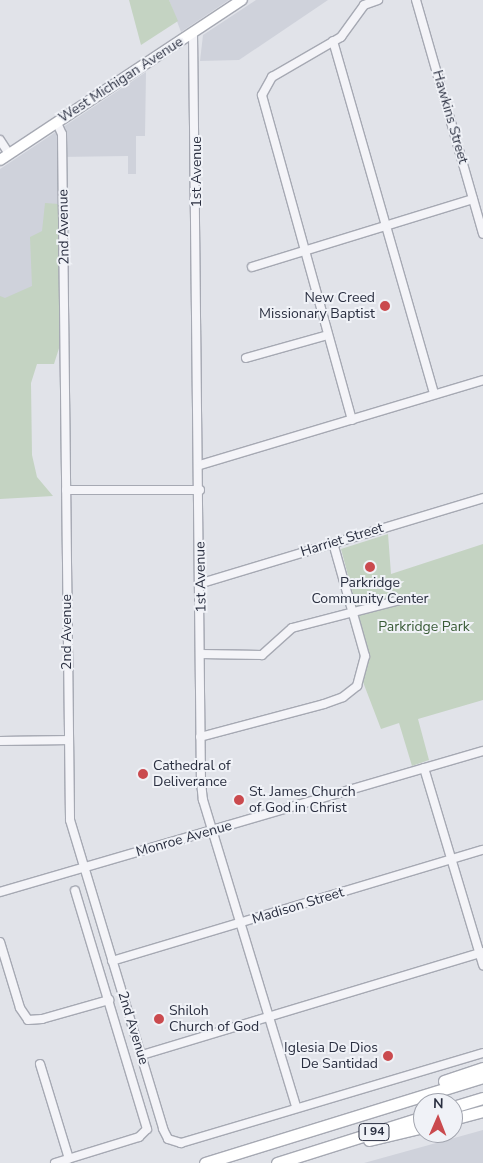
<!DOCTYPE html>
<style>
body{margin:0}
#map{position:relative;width:483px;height:1163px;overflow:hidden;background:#e1e3e9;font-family:"Nunito Sans",sans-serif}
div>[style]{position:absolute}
.built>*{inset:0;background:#cfd2db}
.green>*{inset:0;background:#c4d3c2}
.roads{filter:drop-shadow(1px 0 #a6a9b3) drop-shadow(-1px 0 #a6a9b3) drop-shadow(0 1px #a6a9b3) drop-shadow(0 -1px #a6a9b3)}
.minor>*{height:8px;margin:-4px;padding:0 4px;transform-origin:4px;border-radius:4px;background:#f4f4f8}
.major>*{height:10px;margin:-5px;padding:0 5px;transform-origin:5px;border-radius:5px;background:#fff}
.highway>*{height:11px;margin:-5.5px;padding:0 5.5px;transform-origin:5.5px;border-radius:5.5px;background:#fff}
.dots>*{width:14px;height:14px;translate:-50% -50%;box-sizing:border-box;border:2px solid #f0f2f7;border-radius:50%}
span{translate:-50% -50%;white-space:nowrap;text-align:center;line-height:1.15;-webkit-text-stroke:4px #f0f2f7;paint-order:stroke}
.shield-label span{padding:1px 4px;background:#f0f2f7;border:1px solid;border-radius:4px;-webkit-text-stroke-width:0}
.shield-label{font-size:12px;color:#2a2f40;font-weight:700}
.street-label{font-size:14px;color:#2a2f40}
.poi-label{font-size:14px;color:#2a2f40}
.right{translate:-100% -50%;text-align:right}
.left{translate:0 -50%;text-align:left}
.park-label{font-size:14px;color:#3a5c37}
.north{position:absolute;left:413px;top:1093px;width:50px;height:50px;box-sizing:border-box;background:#f0f2f7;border:1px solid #a1a4ae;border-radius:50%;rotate:1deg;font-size:14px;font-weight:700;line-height:20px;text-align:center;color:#2a2f40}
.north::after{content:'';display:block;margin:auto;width:18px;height:22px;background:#ca4a4e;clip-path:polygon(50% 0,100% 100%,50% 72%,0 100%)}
</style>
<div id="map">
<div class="built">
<i style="clip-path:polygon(169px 0,229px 0,181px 32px)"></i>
<i style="clip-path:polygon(256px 0,328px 0,239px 60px,200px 61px,203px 35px)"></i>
<i style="clip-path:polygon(146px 72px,145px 136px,136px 136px,136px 174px,128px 174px,128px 156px,59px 157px,61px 342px,0 341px,0 169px)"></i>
<i style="clip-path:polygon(483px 1130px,483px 1163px,364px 1163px)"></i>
</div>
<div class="green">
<i style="clip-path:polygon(129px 0,169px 0,178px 21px,141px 45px)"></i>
<i style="clip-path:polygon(45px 203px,59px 204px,61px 342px,54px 364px,37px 364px,31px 383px,32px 455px,37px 477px,53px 496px,0 499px,0 296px,5px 298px,32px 286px,30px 237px,42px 231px)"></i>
<i style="clip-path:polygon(388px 534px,391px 574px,483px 544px,483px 700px,418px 719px,429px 760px,412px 766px,399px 723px,381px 729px,363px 682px,369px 654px,341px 549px)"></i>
</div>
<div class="roads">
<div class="minor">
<i style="left:416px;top:0;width:243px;rotate:74deg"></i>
<i style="left:193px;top:33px;width:749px;rotate:89.39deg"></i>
<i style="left:201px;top:782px;width:18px;rotate:84deg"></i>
<i style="left:203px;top:800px;width:321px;rotate:73.1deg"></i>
<i style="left:333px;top:41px;width:367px;rotate:74deg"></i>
<i style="left:57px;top:123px;width:12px;rotate:66deg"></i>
<i style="left:62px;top:134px;width:686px;rotate:89.33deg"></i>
<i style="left:70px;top:820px;width:323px;rotate:73.2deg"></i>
<i style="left:163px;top:1129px;width:11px;rotate:63deg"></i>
<i style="left:168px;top:1139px;width:14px;rotate:17deg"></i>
<i style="left:181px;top:1143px;width:315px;rotate:-16.6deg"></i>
<i style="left:0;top:140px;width:17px;rotate:57deg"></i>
<i style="left:252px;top:267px;width:231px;rotate:-17.1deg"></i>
<i style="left:246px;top:358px;width:85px;rotate:-15.7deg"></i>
<i style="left:352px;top:420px;width:337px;rotate:-105.5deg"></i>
<i style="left:262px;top:95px;width:21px;rotate:-61deg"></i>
<i style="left:272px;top:77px;width:80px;rotate:-30.1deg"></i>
<i style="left:341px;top:37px;width:39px;rotate:-54deg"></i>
<i style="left:364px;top:5px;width:15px;rotate:-20deg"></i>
<i style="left:200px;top:465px;width:295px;rotate:-16.7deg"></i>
<i style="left:66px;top:490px;width:134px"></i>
<i style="left:202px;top:583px;width:294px;rotate:-16.8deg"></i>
<i style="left:201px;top:654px;width:61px;rotate:0.9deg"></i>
<i style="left:262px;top:655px;width:40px;rotate:-42deg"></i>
<i style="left:292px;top:628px;width:112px;rotate:-14.5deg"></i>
<i style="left:200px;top:737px;width:128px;rotate:-14.9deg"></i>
<i style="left:324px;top:704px;width:20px;rotate:-20deg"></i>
<i style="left:343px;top:697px;width:18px;rotate:-38deg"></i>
<i style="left:357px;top:686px;width:31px;rotate:-75deg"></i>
<i style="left:365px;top:656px;width:117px;rotate:-105.8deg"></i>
<i style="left:0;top:741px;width:68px;rotate:-0.8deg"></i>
<i style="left:424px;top:768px;width:206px;rotate:73.3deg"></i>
<i style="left:0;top:892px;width:503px;rotate:-16.27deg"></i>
<i style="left:0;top:942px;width:69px;rotate:73.1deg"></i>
<i style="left:20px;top:1008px;width:14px;rotate:56deg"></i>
<i style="left:28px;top:1020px;width:14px;rotate:-4deg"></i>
<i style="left:42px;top:1019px;width:70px;rotate:-15.8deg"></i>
<i style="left:112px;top:961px;width:387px;rotate:-16.7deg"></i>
<i style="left:142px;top:1055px;width:356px;rotate:-16.8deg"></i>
<i style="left:40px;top:1064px;width:99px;rotate:73deg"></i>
<i style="left:55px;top:1163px;width:88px;rotate:-17.2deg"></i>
<i style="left:139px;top:1137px;width:11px;rotate:-45deg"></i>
<i style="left:147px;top:1129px;width:249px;rotate:-106.8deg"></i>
</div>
<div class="major">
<i style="left:0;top:160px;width:290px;rotate:-33.5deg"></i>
</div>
<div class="highway">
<i style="left:444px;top:1081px;width:41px;rotate:-18.4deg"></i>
<i style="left:453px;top:1107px;width:31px;rotate:-17deg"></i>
<i style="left:453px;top:1119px;width:31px;rotate:-15deg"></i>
<i style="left:369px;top:1140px;width:56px;rotate:-13.5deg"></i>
<i style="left:205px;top:1163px;width:291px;rotate:-17.2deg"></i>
<i style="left:277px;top:1163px;width:153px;rotate:-17.5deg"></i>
</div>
</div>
<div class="dots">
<i style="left:385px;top:306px;background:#ca4a4e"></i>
<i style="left:370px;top:567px;background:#ca4a4e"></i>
<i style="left:143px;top:774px;background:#ca4a4e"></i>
<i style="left:239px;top:800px;background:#ca4a4e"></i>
<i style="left:159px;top:1019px;background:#ca4a4e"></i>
<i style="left:388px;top:1056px;background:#ca4a4e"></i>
</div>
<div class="shield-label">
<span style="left:374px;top:1132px">I 94</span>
</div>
<div class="street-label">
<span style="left:121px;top:80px;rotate:-33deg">West Michigan Avenue</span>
<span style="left:450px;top:117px;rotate:74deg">Hawkins Street</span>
<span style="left:197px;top:172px;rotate:-90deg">1st Avenue</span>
<span style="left:64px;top:227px;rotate:-91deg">2nd Avenue</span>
<span style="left:342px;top:540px;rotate:-17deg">Harriet Street</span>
<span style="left:201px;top:577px;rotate:-91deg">1st Avenue</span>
<span style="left:67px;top:632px;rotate:-90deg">2nd Avenue</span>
<span style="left:184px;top:839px;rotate:-16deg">Monroe Avenue</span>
<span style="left:298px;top:906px;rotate:-17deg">Madison Street</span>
<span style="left:133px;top:1028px;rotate:73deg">2nd Avenue</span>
</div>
<div class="poi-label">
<span class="right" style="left:375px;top:306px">New Creed<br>Missionary Baptist</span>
<span style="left:370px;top:591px">Parkridge<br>Community Center</span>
<span class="left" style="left:153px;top:774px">Cathedral of<br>Deliverance</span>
<span class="left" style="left:249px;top:800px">St. James Church<br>of God in Christ</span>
<span class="left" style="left:169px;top:1019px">Shiloh<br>Church of God</span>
<span class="right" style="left:378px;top:1056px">Iglesia De Dios<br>De Santidad</span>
</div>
<div class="park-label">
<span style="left:424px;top:627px">Parkridge Park</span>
</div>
<div class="north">N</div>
</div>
